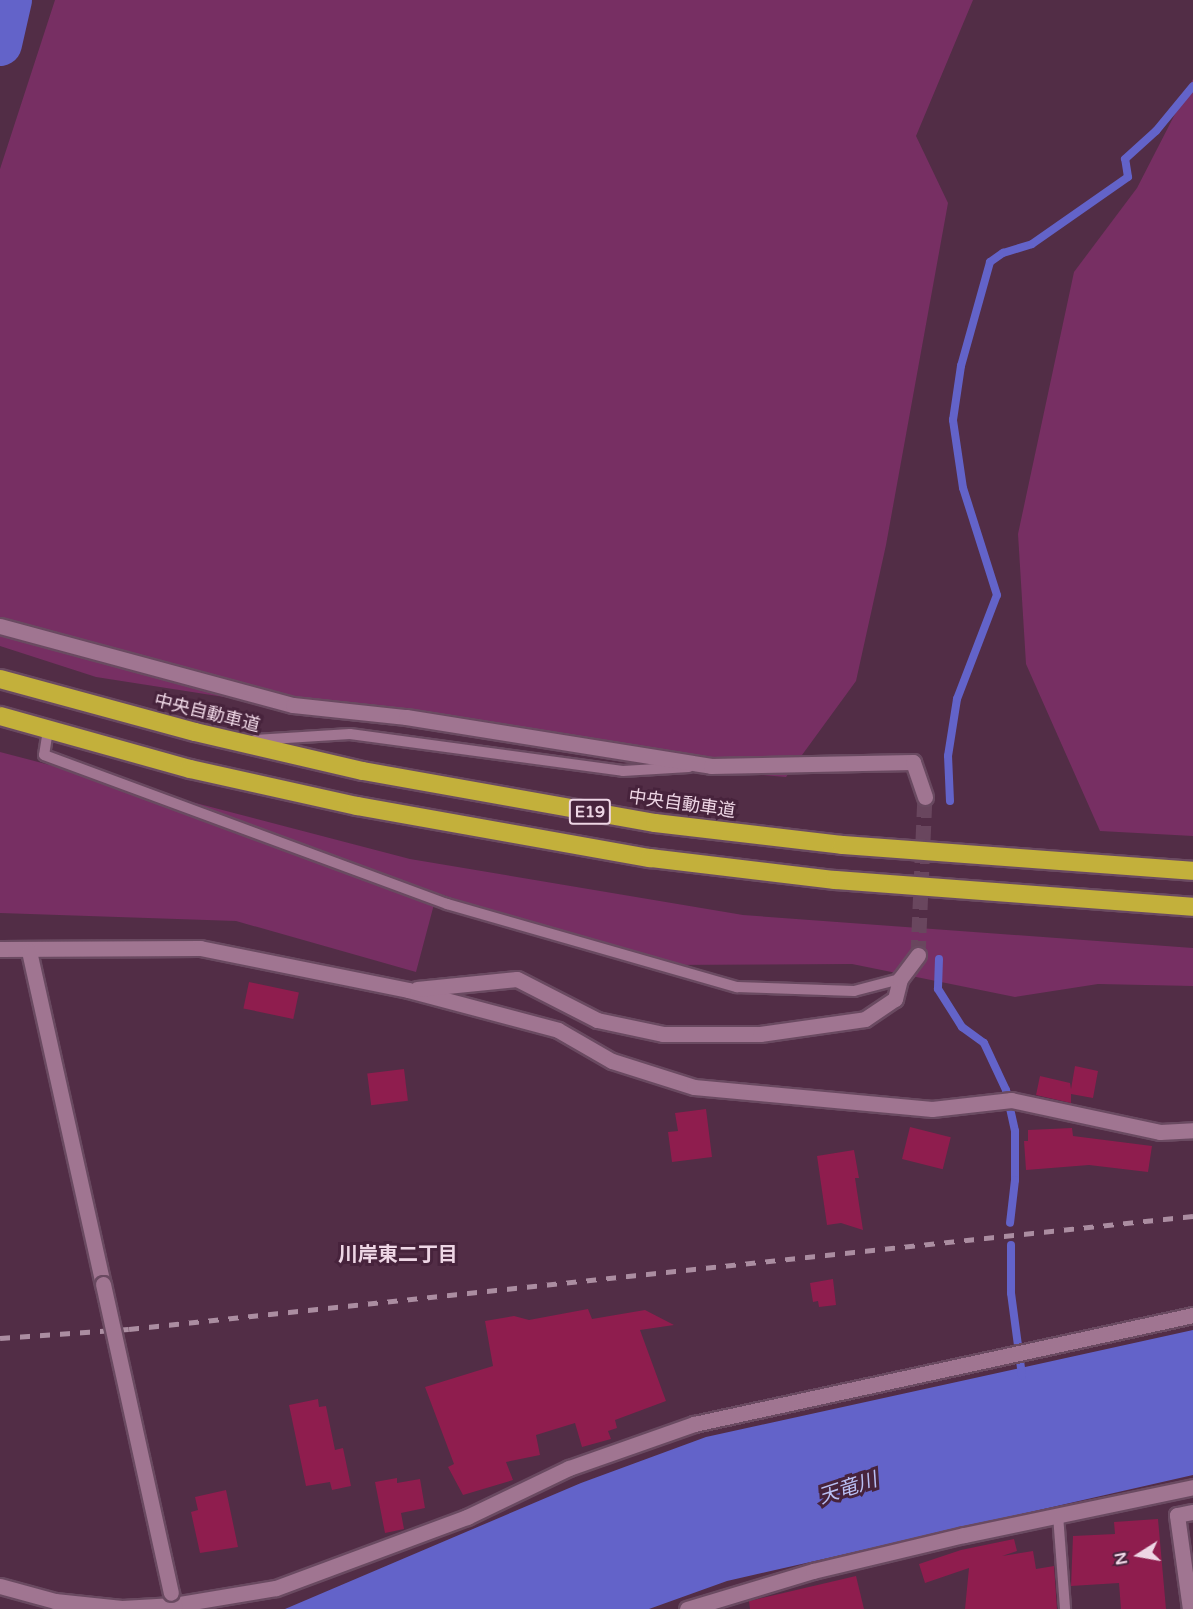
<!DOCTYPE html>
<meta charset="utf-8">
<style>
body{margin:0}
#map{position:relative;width:1193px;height:1609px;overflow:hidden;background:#522d46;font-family:"Varela Round","Noto Sans JP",sans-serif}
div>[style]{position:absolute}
.green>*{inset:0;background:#772f63}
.water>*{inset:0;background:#6363c9}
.stream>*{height:8px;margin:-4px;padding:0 4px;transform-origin:4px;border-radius:4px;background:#6363c9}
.river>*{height:44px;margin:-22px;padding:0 22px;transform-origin:22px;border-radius:22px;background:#6363c9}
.building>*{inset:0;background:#8f1d4e;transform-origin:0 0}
.minor-tunnel>*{height:15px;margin-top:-7.5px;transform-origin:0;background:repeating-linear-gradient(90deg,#69465e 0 15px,transparent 0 23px)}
.roads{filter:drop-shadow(2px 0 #6a4a61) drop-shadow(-2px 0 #6a4a61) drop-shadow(0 2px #6a4a61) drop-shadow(0 -2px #6a4a61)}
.service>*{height:10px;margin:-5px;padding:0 5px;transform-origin:5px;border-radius:5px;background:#a07591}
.minor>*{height:15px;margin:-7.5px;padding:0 7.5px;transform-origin:7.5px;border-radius:7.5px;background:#a07591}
.tertiary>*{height:15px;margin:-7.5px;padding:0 7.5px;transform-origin:7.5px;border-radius:7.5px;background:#a07591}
.motorway>*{height:18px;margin:-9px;padding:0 9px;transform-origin:9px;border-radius:9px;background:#c3b03b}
.rail>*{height:4.5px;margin-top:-2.25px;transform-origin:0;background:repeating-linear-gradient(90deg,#ab8da1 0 10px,transparent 0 20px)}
.bridges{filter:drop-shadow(2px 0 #6a4a61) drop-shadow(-2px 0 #6a4a61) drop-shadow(0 2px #6a4a61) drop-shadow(0 -2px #6a4a61)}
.tertiary-bridge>*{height:15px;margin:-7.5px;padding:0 7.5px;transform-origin:7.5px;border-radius:7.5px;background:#a07591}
span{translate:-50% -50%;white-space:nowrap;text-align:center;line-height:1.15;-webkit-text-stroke:6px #47233c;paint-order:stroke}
.shield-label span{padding:2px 4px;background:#47233c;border:2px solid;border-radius:4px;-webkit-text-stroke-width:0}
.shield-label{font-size:16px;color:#eed6e5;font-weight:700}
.street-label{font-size:18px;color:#eed6e5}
.neighbourhood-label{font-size:20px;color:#eed6e5;font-weight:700}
.water-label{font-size:20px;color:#b9bff3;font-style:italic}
.north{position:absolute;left:1109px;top:1525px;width:60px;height:60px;-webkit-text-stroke:4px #47233c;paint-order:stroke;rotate:259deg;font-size:16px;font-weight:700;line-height:24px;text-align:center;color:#eed6e5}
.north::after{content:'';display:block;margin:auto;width:21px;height:27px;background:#eed6e5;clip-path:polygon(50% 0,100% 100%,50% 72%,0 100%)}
</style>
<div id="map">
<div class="green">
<i style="clip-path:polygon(55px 0,973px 0,916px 136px,948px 203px,886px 545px,856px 681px,786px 777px,676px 768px,96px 677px,0 646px,0 169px)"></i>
<i style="clip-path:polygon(1193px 79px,1193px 836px,1100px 831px,1026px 664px,1018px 534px,1074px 272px,1137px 188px)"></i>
<i style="clip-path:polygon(0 752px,410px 859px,743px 915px,1193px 948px,1193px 986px,1098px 984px,1015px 997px,852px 964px,660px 965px,437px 893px,416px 972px,236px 921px,0 913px)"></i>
</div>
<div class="water">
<i style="clip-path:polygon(1193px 1330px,1193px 1475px,727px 1581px,649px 1609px,285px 1609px,581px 1483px,706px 1437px)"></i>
</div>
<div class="stream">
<i style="left:950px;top:801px;width:45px;rotate:-92.5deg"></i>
<i style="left:948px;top:756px;width:58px;rotate:-81deg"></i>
<i style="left:957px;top:699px;width:111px;rotate:-69deg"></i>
<i style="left:997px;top:595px;width:112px;rotate:-107.6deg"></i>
<i style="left:963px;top:488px;width:69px;rotate:-98.4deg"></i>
<i style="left:953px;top:420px;width:55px;rotate:-81.6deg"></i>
<i style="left:961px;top:366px;width:108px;rotate:-74.4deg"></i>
<i style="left:990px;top:262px;width:16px;rotate:-35deg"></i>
<i style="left:1003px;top:253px;width:30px;rotate:-17deg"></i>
<i style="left:1032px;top:244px;width:117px;rotate:-34.9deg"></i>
<i style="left:1128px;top:177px;width:18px;rotate:-99deg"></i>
<i style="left:1125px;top:159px;width:42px;rotate:-42.1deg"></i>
<i style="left:1156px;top:131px;width:58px;rotate:-50.6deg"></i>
<i style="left:939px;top:959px;width:30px;rotate:92deg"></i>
<i style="left:938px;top:989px;width:45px;rotate:57.7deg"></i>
<i style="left:962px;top:1027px;width:27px;rotate:36deg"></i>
<i style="left:984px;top:1043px;width:52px;rotate:64.9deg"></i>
<i style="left:1006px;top:1090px;width:42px;rotate:77.6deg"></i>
<i style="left:1015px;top:1131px;width:49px;rotate:90deg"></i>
<i style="left:1015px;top:1180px;width:43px;rotate:96.6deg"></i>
<i style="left:1011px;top:1245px;width:48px;rotate:90deg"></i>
<i style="left:1011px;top:1293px;width:83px;rotate:82.4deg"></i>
</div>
<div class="river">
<i style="left:0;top:44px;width:45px;rotate:-77.2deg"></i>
</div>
<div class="building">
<i style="left:249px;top:982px;width:51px;height:27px;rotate:12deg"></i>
<i style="clip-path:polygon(1075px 1066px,1098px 1071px,1093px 1098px,1071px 1094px,1071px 1103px,1036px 1095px,1040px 1076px,1070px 1083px,1071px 1089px)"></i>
<i style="left:404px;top:1069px;width:32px;height:37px;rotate:83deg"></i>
<i style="clip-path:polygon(706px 1109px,712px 1157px,672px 1162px,668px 1132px,678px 1131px,675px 1113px)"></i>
<i style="left:910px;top:1127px;width:42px;height:33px;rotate:14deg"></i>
<i style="clip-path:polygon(1072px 1128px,1073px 1136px,1152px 1146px,1148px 1172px,1089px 1165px,1026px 1170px,1024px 1141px,1028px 1141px,1028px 1130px)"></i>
<i style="clip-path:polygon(854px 1150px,859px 1178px,855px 1178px,863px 1230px,841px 1223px,827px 1225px,817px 1156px)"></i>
<i style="clip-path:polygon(833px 1279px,836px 1305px,819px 1307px,818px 1301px,813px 1302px,810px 1283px)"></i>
<i style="clip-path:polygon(588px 1309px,592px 1319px,645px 1310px,674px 1325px,640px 1330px,666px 1401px,615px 1420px,617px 1428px,608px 1431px,611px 1439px,582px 1447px,575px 1423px,536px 1435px,540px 1455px,506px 1462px,513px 1480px,463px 1495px,448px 1467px,454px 1464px,425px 1387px,493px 1366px,485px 1321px,514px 1316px,529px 1320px)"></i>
<i style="clip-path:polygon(318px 1399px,319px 1407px,326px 1406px,335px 1450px,343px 1448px,351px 1486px,332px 1490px,330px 1482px,306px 1486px,289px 1405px)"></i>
<i style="clip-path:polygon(397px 1478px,397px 1483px,420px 1479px,425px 1508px,401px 1513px,404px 1529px,385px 1533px,375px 1482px)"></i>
<i style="clip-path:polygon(226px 1490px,238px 1547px,200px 1553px,191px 1512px,198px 1510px,195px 1497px)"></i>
<i style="clip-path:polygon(1158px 1519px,1166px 1609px,1121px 1609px,1119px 1583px,1071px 1586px,1073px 1536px,1115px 1534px,1114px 1522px)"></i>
<i style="clip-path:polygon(1014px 1539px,1017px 1551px,1002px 1556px,1033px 1551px,1036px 1569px,1054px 1566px,1057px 1609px,965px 1609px,969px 1568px,925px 1583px,919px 1564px,961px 1550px)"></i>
<i style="clip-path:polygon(856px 1576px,864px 1609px,750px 1609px,749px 1601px)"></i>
</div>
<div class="minor-tunnel">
<i style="left:918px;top:955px;width:158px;rotate:-87.5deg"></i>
</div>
<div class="roads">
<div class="service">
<i style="left:48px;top:730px;width:25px;rotate:99deg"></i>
<i style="left:44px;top:755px;width:430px;rotate:20.3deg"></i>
<i style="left:447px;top:904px;width:302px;rotate:16deg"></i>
<i style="left:737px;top:987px;width:117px;rotate:2deg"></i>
<i style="left:854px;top:991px;width:48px;rotate:-14.6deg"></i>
<i style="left:255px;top:740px;width:95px;rotate:-3.6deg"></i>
<i style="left:350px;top:734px;width:275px;rotate:7.7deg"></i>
<i style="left:623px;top:771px;width:66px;rotate:-3.5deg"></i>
<i style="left:1058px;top:1515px;width:94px;rotate:85.7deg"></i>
</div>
<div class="minor">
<i style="left:0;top:626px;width:303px;rotate:15.1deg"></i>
<i style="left:293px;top:705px;width:114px;rotate:6.1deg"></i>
<i style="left:406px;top:717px;width:309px;rotate:9.1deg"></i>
<i style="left:711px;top:766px;width:202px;rotate:-1.1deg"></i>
<i style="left:913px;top:762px;width:37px;rotate:71deg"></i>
<i style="left:0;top:949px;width:200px;rotate:-0.3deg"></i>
<i style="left:200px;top:948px;width:212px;rotate:11.4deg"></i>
<i style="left:408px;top:990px;width:155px;rotate:14.9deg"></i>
<i style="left:558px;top:1030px;width:62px;rotate:29.9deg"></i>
<i style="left:612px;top:1061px;width:86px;rotate:17.6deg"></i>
<i style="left:694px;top:1087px;width:239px;rotate:5.3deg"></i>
<i style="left:932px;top:1109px;width:80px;rotate:-6.5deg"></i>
<i style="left:1011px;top:1100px;width:152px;rotate:12.1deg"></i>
<i style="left:1160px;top:1132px;width:33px;rotate:-3deg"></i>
<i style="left:417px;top:989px;width:100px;rotate:-5.7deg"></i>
<i style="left:517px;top:979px;width:90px;rotate:27.1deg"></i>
<i style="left:597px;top:1020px;width:67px;rotate:12deg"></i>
<i style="left:663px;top:1034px;width:97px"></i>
<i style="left:760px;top:1034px;width:106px;rotate:-8.1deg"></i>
<i style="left:865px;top:1019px;width:36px;rotate:-34deg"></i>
<i style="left:895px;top:999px;width:21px;rotate:-76deg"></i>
<i style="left:900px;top:979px;width:30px;rotate:-53deg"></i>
<i style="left:0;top:1586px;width:57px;rotate:15.3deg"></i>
<i style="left:55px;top:1601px;width:67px;rotate:6deg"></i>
<i style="left:122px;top:1608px;width:52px;rotate:-3.3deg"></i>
<i style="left:174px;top:1605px;width:103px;rotate:-9.5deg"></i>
<i style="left:276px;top:1588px;width:204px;rotate:-20.4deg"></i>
<i style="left:467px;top:1517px;width:113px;rotate:-25.7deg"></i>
<i style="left:569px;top:1468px;width:133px;rotate:-19.4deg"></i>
<i style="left:694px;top:1424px;width:511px;rotate:-12.32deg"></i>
<i style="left:687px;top:1609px;width:132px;rotate:-16.8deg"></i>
<i style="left:813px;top:1571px;width:155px;rotate:-13.4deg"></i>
<i style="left:964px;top:1535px;width:234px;rotate:-11.8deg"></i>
<i style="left:1190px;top:1609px;width:95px;rotate:-97.9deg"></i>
<i style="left:1177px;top:1515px;width:16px;rotate:-11deg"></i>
</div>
<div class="tertiary">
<i style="left:29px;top:951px;width:341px;rotate:77.5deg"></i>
<i style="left:171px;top:1593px;width:16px;rotate:76deg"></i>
</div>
<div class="motorway">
<i style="left:0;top:679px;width:202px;rotate:15.2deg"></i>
<i style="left:195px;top:732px;width:172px;rotate:13.1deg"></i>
<i style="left:363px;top:771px;width:297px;rotate:10.1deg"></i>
<i style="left:655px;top:823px;width:188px;rotate:6.7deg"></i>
<i style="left:842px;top:845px;width:352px;rotate:4.2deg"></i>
<i style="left:0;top:716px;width:197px;rotate:15.6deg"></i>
<i style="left:190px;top:769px;width:171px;rotate:12.5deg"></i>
<i style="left:357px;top:806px;width:298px;rotate:10.1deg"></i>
<i style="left:650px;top:858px;width:186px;rotate:6.8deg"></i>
<i style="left:835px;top:880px;width:359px;rotate:4.3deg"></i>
</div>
</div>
<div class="rail">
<i style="left:0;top:1338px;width:129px;rotate:-4deg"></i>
<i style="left:129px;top:1329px;width:1070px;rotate:-6.06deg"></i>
</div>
<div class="bridges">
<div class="tertiary-bridge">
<i style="left:103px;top:1284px;width:316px;rotate:77.6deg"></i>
</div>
</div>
<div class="shield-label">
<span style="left:590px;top:812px">E19</span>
</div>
<div class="street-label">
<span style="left:207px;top:713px;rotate:14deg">中央自動車道</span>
<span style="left:682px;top:804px;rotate:8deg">中央自動車道</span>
</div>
<div class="neighbourhood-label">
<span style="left:398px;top:1255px">川岸東二丁目</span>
</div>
<div class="water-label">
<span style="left:848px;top:1489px;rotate:-18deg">天竜川</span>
</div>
<div class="north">N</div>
</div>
